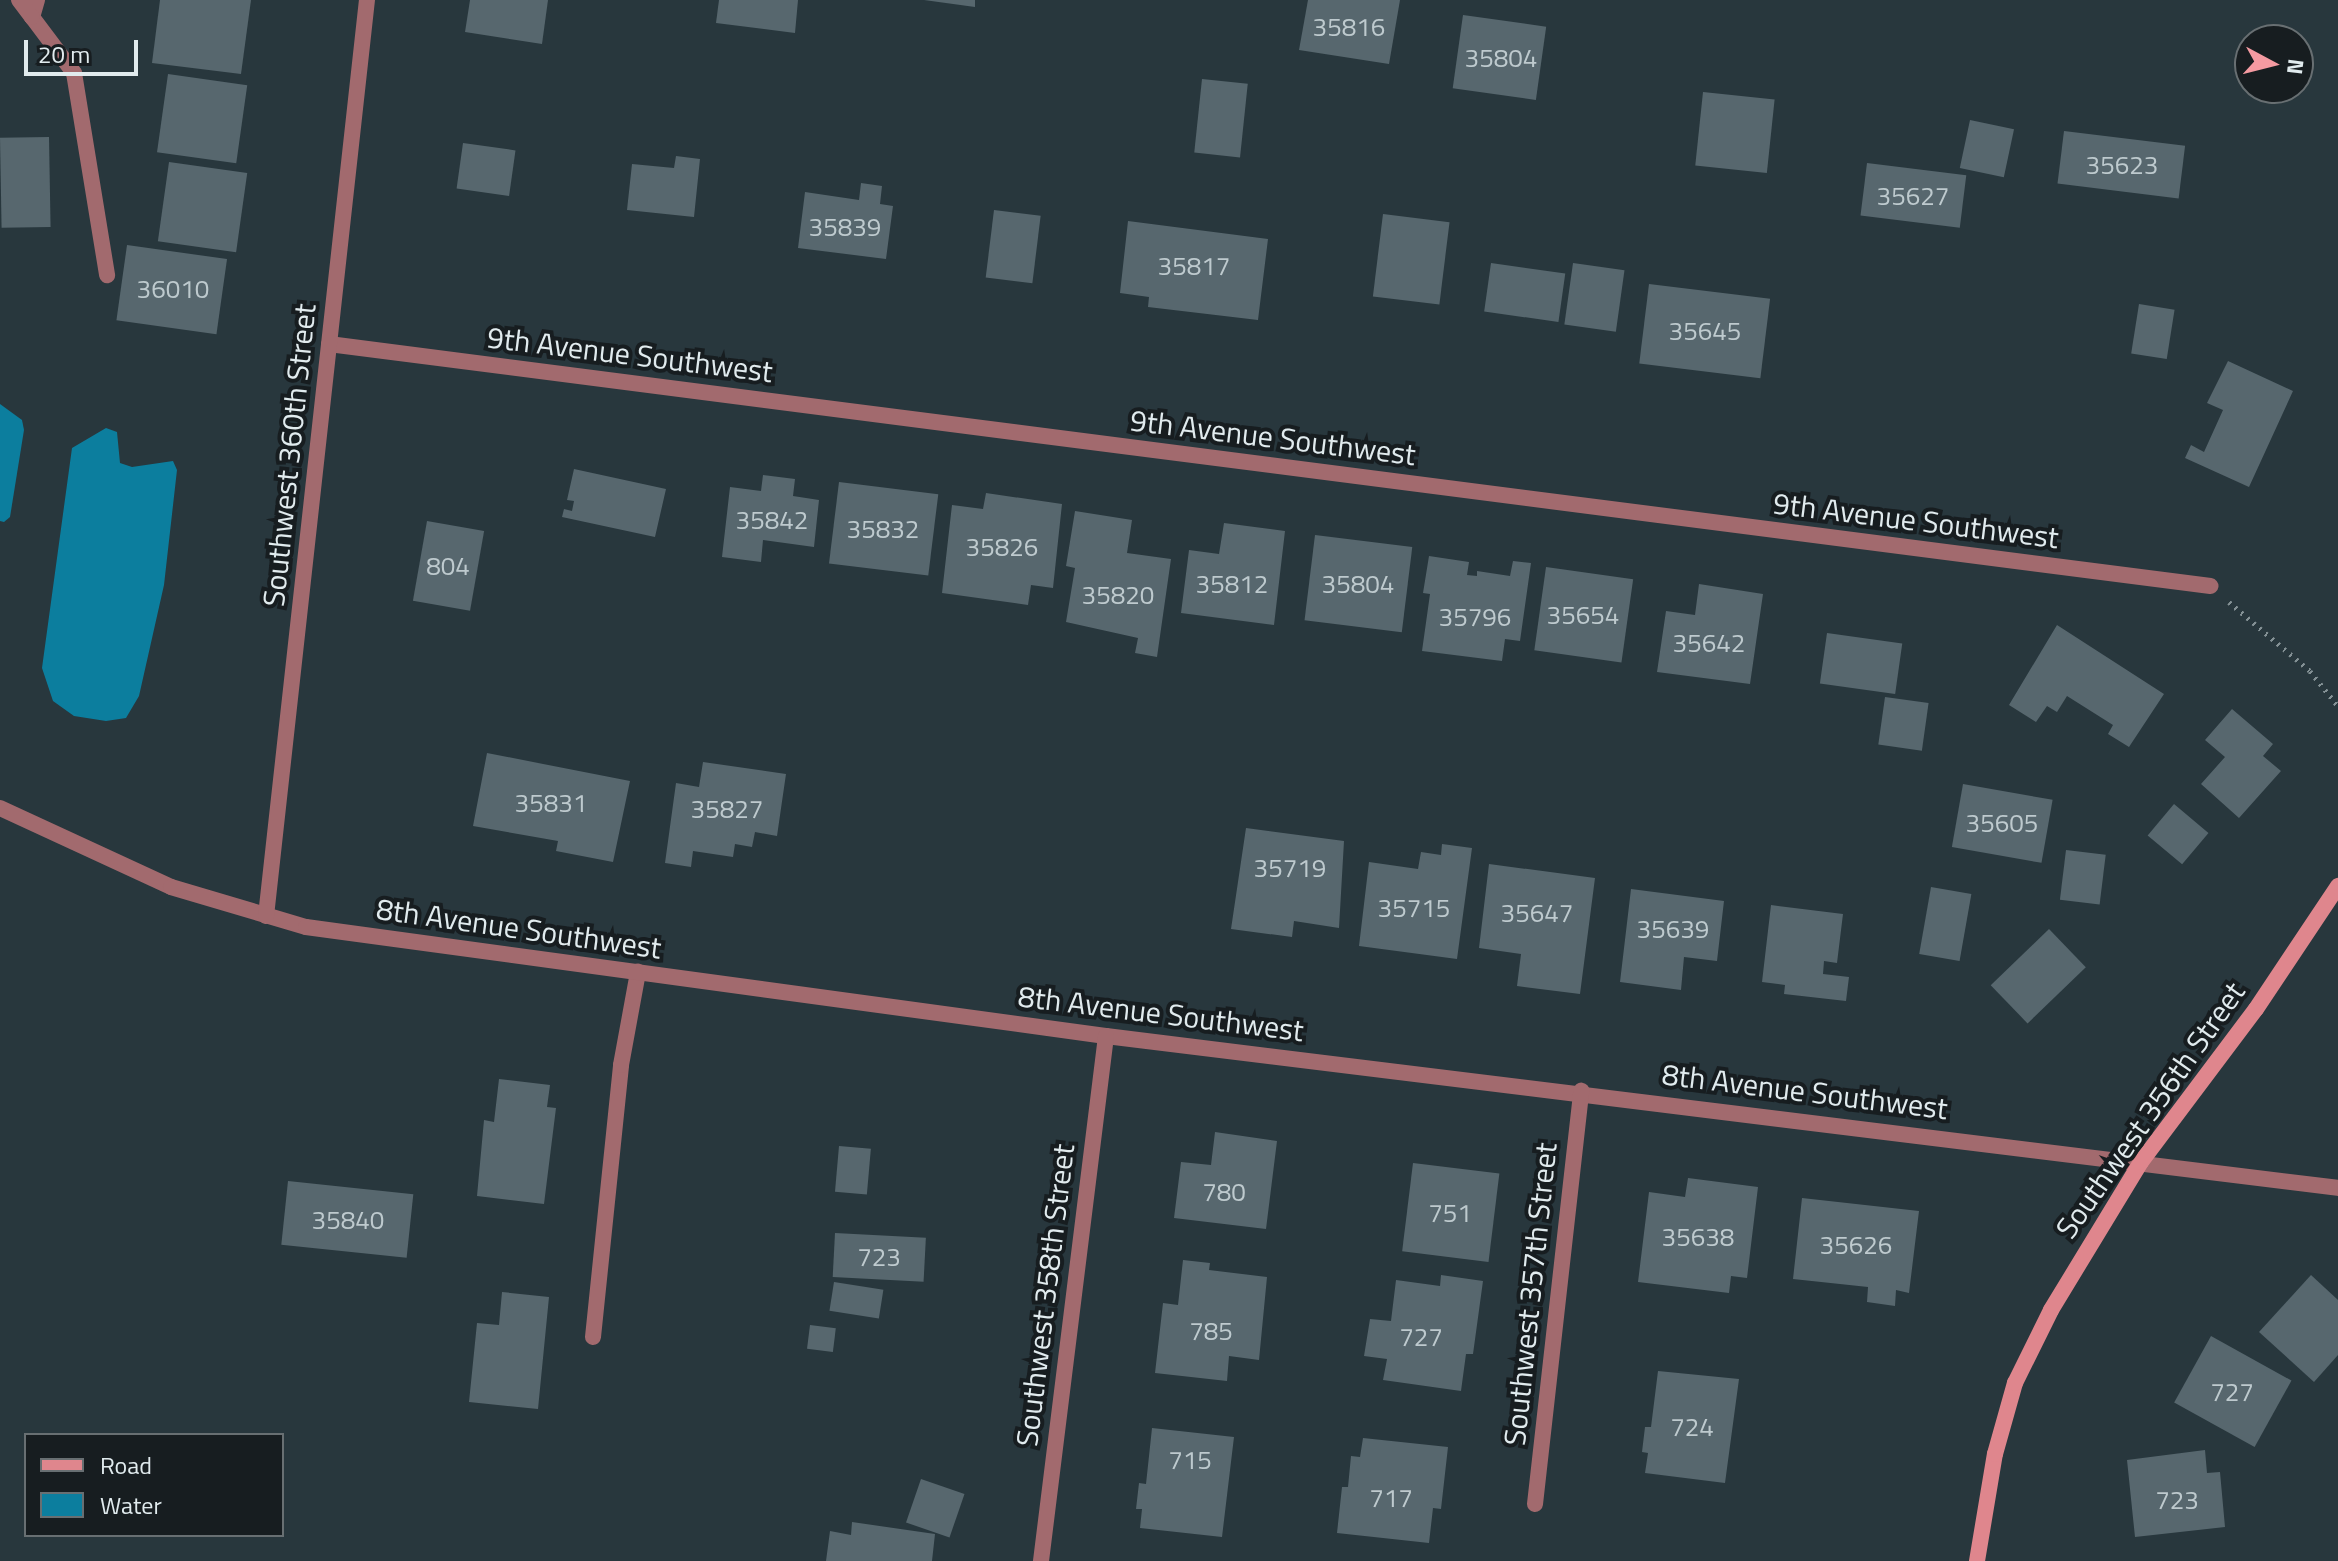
<!DOCTYPE html>
<style>
body{margin:0}
#map{position:relative;width:2338px;height:1561px;overflow:hidden;background:#28373d;font-family:"Titillium Web",sans-serif}
div>[style]{position:absolute}
.water>*{inset:0;background:#0c7e9e}
.building>*{inset:0;background:#57676e;transform-origin:0 0}
.path>*{height:5px;margin-top:-2.5px;transform-origin:0;background:repeating-linear-gradient(90deg,#839094 0 2px,transparent 0 8px)}
.service>*{height:16px;margin:-8px;padding:0 8px;transform-origin:8px;border-radius:8px;background:#a26a6e}
.minor>*{height:16px;margin:-8px;padding:0 8px;transform-origin:8px;border-radius:8px;background:#a26a6e}
.secondary>*{height:16px;margin:-8px;padding:0 8px;transform-origin:8px;border-radius:8px;background:#df868d}
span{translate:-50% -50%;white-space:nowrap;text-align:center;line-height:1.15;-webkit-text-stroke:8px #171d20;paint-order:stroke}
.number-label{font-size:26px;color:#becace}
.number-label span{-webkit-text-stroke-width:0}
.street-label{font-size:30px;color:#e1ebee}
.legend{position:absolute;left:24px;top:1433px;width:260px;height:104px;box-sizing:border-box;background:#171d20;border:2px solid #686f72;margin:0;padding:10px 14px;list-style:none;font-size:24px;color:#e1ebee}
.legend li{display:flex;align-items:center;gap:16px;height:40px}
.legend b{width:40px;border:2px solid #686f72}
.north{position:absolute;left:2234px;top:24px;width:80px;height:80px;box-sizing:border-box;background:#171d20;border:2px solid #686f72;border-radius:50%;rotate:97deg;font-size:22px;font-weight:700;line-height:32px;text-align:center;color:#e1ebee}
.north::after{content:'';display:block;margin:auto;width:28px;height:36px;background:#f49aa1;clip-path:polygon(50% 0,100% 100%,50% 72%,0 100%)}
.scale{position:absolute;left:24px;top:40px;width:114px;height:36px;box-sizing:border-box;border:4px solid #e1ebee;border-top:0;padding-left:10px;font-size:24px;line-height:28px;white-space:nowrap;color:#e1ebee;-webkit-text-stroke:6px #171d20;paint-order:stroke}
</style>
<div id="map">
<div class="water">
<i style="clip-path:polygon(0 404px,22px 420px,24px 430px,10px 517px,4px 522px,0 521px)"></i>
<i style="clip-path:polygon(106px 428px,117px 432px,120px 463px,132px 467px,173px 461px,177px 470px,164px 585px,139px 696px,126px 718px,106px 721px,74px 716px,53px 701px,42px 668px,72px 448px)"></i>
</div>
<div class="building">
<i style="clip-path:polygon(160px 0,251px 0,241px 74px,152px 63px)"></i>
<i style="clip-path:polygon(470px 0,548px 0,542px 44px,465px 32px)"></i>
<i style="clip-path:polygon(719px 0,798px 0,795px 33px,716px 23px)"></i>
<i style="clip-path:polygon(924px 0,975px 0,975px 7px)"></i>
<i style="clip-path:polygon(1308px 0,1400px 0,1389px 64px,1299px 50px)"></i>
<i style="left:1463px;top:15px;width:84px;height:74px;rotate:8deg"></i>
<i style="left:168px;top:74px;width:80px;height:79px;rotate:8deg"></i>
<i style="left:1202px;top:79px;width:46px;height:74px;rotate:6deg"></i>
<i style="left:1703px;top:92px;width:72px;height:74px;rotate:6deg"></i>
<i style="left:1970px;top:120px;width:45px;height:49px;rotate:12deg"></i>
<i style="left:2064px;top:131px;width:122px;height:53px;rotate:7deg"></i>
<i style="left:49px;top:137px;width:90px;height:49px;rotate:89deg"></i>
<i style="left:463px;top:143px;width:53px;height:46px;rotate:8deg"></i>
<i style="clip-path:polygon(676px 156px,700px 159px,694px 217px,627px 210px,632px 164px,674px 168px)"></i>
<i style="left:169px;top:162px;width:79px;height:80px;rotate:8deg"></i>
<i style="left:1867px;top:163px;width:100px;height:53px;rotate:7deg"></i>
<i style="clip-path:polygon(861px 183px,882px 186px,880px 204px,893px 206px,886px 259px,798px 248px,805px 192px,859px 200px)"></i>
<i style="left:994px;top:210px;width:47px;height:68px;rotate:7deg"></i>
<i style="left:1383px;top:214px;width:67px;height:83px;rotate:7deg"></i>
<i style="clip-path:polygon(1128px 221px,1268px 239px,1258px 320px,1148px 307px,1149px 297px,1120px 293px)"></i>
<i style="left:127px;top:245px;width:101px;height:76px;rotate:8deg"></i>
<i style="left:1491px;top:263px;width:75px;height:49px;rotate:8deg"></i>
<i style="left:1573px;top:263px;width:52px;height:62px;rotate:8deg"></i>
<i style="left:1649px;top:284px;width:122px;height:80px;rotate:7deg"></i>
<i style="left:2139px;top:304px;width:36px;height:50px;rotate:9deg"></i>
<i style="clip-path:polygon(2228px 361px,2293px 391px,2249px 487px,2185px 458px,2191px 445px,2204px 452px,2223px 410px,2207px 403px)"></i>
<i style="clip-path:polygon(574px 469px,666px 489px,655px 537px,562px 517px,564px 509px,572px 511px,574px 501px,567px 500px)"></i>
<i style="clip-path:polygon(763px 475px,795px 479px,793px 496px,819px 500px,814px 547px,763px 540px,761px 562px,722px 557px,730px 487px,761px 491px)"></i>
<i style="left:839px;top:482px;width:100px;height:82px;rotate:7deg"></i>
<i style="clip-path:polygon(986px 493px,1062px 504px,1053px 588px,1031px 585px,1028px 605px,942px 593px,952px 505px,983px 509px)"></i>
<i style="clip-path:polygon(1075px 511px,1132px 520px,1127px 553px,1171px 559px,1157px 657px,1135px 653px,1138px 638px,1066px 622px,1075px 568px,1066px 566px)"></i>
<i style="left:427px;top:521px;width:58px;height:81px;rotate:10deg"></i>
<i style="clip-path:polygon(1224px 523px,1285px 531px,1274px 625px,1181px 613px,1189px 550px,1219px 554px)"></i>
<i style="left:1315px;top:535px;width:98px;height:86px;rotate:7deg"></i>
<i style="clip-path:polygon(1429px 556px,1469px 562px,1467px 575px,1477px 576px,1477px 571px,1510px 576px,1513px 561px,1531px 563px,1520px 641px,1505px 639px,1502px 661px,1422px 651px,1430px 594px,1423px 593px)"></i>
<i style="left:1546px;top:567px;width:88px;height:84px;rotate:8deg"></i>
<i style="clip-path:polygon(1699px 584px,1763px 594px,1750px 684px,1657px 672px,1666px 611px,1695px 615px)"></i>
<i style="clip-path:polygon(2057px 625px,2164px 694px,2129px 747px,2108px 734px,2113px 725px,2067px 696px,2057px 712px,2047px 706px,2036px 722px,2009px 705px)"></i>
<i style="left:1827px;top:633px;width:76px;height:51px;rotate:8deg"></i>
<i style="left:1885px;top:697px;width:44px;height:48px;rotate:8deg"></i>
<i style="clip-path:polygon(2232px 709px,2273px 744px,2263px 756px,2281px 771px,2239px 818px,2201px 784px,2225px 757px,2205px 740px)"></i>
<i style="clip-path:polygon(487px 753px,630px 781px,613px 862px,556px 851px,558px 841px,473px 826px)"></i>
<i style="clip-path:polygon(703px 762px,786px 774px,777px 836px,755px 832px,752px 847px,735px 844px,733px 857px,693px 851px,691px 867px,665px 863px,676px 783px,699px 787px)"></i>
<i style="left:1963px;top:784px;width:91px;height:64px;rotate:10deg"></i>
<i style="left:2174px;top:804px;width:45px;height:41px;rotate:40deg"></i>
<i style="clip-path:polygon(1246px 828px,1344px 841px,1339px 928px,1294px 921px,1292px 937px,1231px 929px)"></i>
<i style="clip-path:polygon(1442px 844px,1472px 848px,1457px 959px,1359px 946px,1369px 862px,1418px 869px,1421px 852px,1441px 855px)"></i>
<i style="left:2066px;top:850px;width:40px;height:50px;rotate:7deg"></i>
<i style="clip-path:polygon(1489px 864px,1595px 878px,1580px 994px,1517px 986px,1521px 954px,1479px 948px)"></i>
<i style="left:1931px;top:887px;width:41px;height:68px;rotate:10deg"></i>
<i style="clip-path:polygon(1631px 889px,1724px 901px,1717px 961px,1684px 957px,1681px 990px,1620px 982px)"></i>
<i style="clip-path:polygon(1771px 905px,1843px 914px,1837px 963px,1824px 961px,1823px 974px,1849px 977px,1846px 1001px,1784px 994px,1785px 985px,1762px 982px)"></i>
<i style="left:2049px;top:929px;width:53px;height:81px;rotate:46deg"></i>
<i style="clip-path:polygon(499px 1079px,550px 1085px,547px 1107px,556px 1108px,544px 1204px,477px 1196px,484px 1120px,494px 1122px)"></i>
<i style="clip-path:polygon(1215px 1132px,1277px 1141px,1266px 1229px,1174px 1218px,1181px 1162px,1211px 1165px)"></i>
<i style="left:839px;top:1146px;width:32px;height:46px;rotate:5deg"></i>
<i style="left:1413px;top:1163px;width:87px;height:89px;rotate:7deg"></i>
<i style="clip-path:polygon(1688px 1178px,1758px 1187px,1747px 1278px,1731px 1276px,1729px 1293px,1638px 1282px,1649px 1192px,1685px 1197px)"></i>
<i style="left:288px;top:1181px;width:126px;height:64px;rotate:6deg"></i>
<i style="clip-path:polygon(1802px 1198px,1919px 1211px,1909px 1293px,1896px 1290px,1895px 1306px,1867px 1302px,1868px 1287px,1793px 1279px)"></i>
<i style="left:835px;top:1233px;width:91px;height:44px;rotate:3deg"></i>
<i style="clip-path:polygon(1183px 1260px,1210px 1263px,1209px 1270px,1267px 1277px,1259px 1360px,1229px 1356px,1227px 1381px,1155px 1373px,1163px 1303px,1178px 1305px)"></i>
<i style="clip-path:polygon(1441px 1275px,1483px 1281px,1473px 1354px,1466px 1354px,1461px 1391px,1383px 1380px,1387px 1359px,1364px 1356px,1370px 1319px,1391px 1321px,1396px 1280px,1440px 1286px)"></i>
<i style="clip-path:polygon(2311px 1275px,2338px 1300px,2338px 1355px,2314px 1382px,2259px 1332px)"></i>
<i style="left:834px;top:1282px;width:50px;height:29px;rotate:9deg"></i>
<i style="clip-path:polygon(502px 1292px,549px 1297px,538px 1409px,469px 1402px,477px 1323px,499px 1325px)"></i>
<i style="left:810px;top:1325px;width:26px;height:24px;rotate:7deg"></i>
<i style="left:2211px;top:1336px;width:92px;height:76px;rotate:29deg"></i>
<i style="clip-path:polygon(1658px 1371px,1739px 1379px,1725px 1483px,1645px 1473px,1648px 1453px,1642px 1452px,1645px 1427px,1651px 1427px)"></i>
<i style="clip-path:polygon(1152px 1428px,1234px 1437px,1222px 1537px,1140px 1528px,1142px 1509px,1136px 1509px,1139px 1483px,1146px 1484px)"></i>
<i style="clip-path:polygon(1363px 1438px,1448px 1447px,1441px 1509px,1433px 1508px,1429px 1543px,1337px 1533px,1342px 1487px,1348px 1487px,1351px 1456px,1360px 1457px)"></i>
<i style="clip-path:polygon(2205px 1450px,2207px 1473px,2220px 1472px,2225px 1527px,2135px 1537px,2127px 1460px)"></i>
<i style="left:921px;top:1479px;width:46px;height:46px;rotate:19deg"></i>
<i style="clip-path:polygon(852px 1522px,935px 1534px,932px 1561px,826px 1561px,830px 1531px,851px 1535px)"></i>
</div>
<div class="path">
<i style="left:2229px;top:602px;width:106px;rotate:40.4deg"></i>
<i style="left:2310px;top:671px;width:45px;rotate:51.3deg"></i>
</div>
<div class="service">
<i style="left:37px;top:0;width:18px;rotate:106deg"></i>
<i style="left:32px;top:17px;width:70px;rotate:53.1deg"></i>
<i style="left:74px;top:73px;width:205px;rotate:80.7deg"></i>
<i style="left:593px;top:1337px;width:273px;rotate:-84.1deg"></i>
<i style="left:621px;top:1065px;width:95px;rotate:-79.6deg"></i>
</div>
<div class="minor">
<i style="left:19px;top:0;width:21px;rotate:53deg"></i>
<i style="left:329px;top:344px;width:1897px;rotate:7.33deg"></i>
<i style="left:0;top:808px;width:188px;rotate:24.8deg"></i>
<i style="left:171px;top:887px;width:141px;rotate:16.5deg"></i>
<i style="left:306px;top:927px;width:807px;rotate:7.76deg"></i>
<i style="left:1106px;top:1036px;width:1241px;rotate:7.03deg"></i>
<i style="left:266px;top:916px;width:922px;rotate:-83.71deg"></i>
<i style="left:1535px;top:1504px;width:416px;rotate:-83.6deg"></i>
<i style="left:1041px;top:1561px;width:529px;rotate:-82.94deg"></i>
</div>
<div class="secondary">
<i style="left:1977px;top:1561px;width:109px;rotate:-80.5deg"></i>
<i style="left:1995px;top:1454px;width:74px;rotate:-74.3deg"></i>
<i style="left:2015px;top:1383px;width:81px;rotate:-63.7deg"></i>
<i style="left:2051px;top:1310px;width:173px;rotate:-58.7deg"></i>
<i style="left:2141px;top:1162px;width:191px;rotate:-53.1deg"></i>
<i style="left:2256px;top:1009px;width:148px;rotate:-56.3deg"></i>
</div>
<div class="number-label">
<span style="left:1349px;top:27px">35816</span>
<span style="left:1501px;top:58px">35804</span>
<span style="left:2122px;top:165px">35623</span>
<span style="left:1913px;top:196px">35627</span>
<span style="left:845px;top:227px">35839</span>
<span style="left:1194px;top:266px">35817</span>
<span style="left:173px;top:289px">36010</span>
<span style="left:1705px;top:331px">35645</span>
<span style="left:772px;top:520px">35842</span>
<span style="left:883px;top:529px">35832</span>
<span style="left:1002px;top:547px">35826</span>
<span style="left:448px;top:566px">804</span>
<span style="left:1232px;top:584px">35812</span>
<span style="left:1358px;top:584px">35804</span>
<span style="left:1118px;top:595px">35820</span>
<span style="left:1583px;top:615px">35654</span>
<span style="left:1475px;top:617px">35796</span>
<span style="left:1709px;top:643px">35642</span>
<span style="left:551px;top:803px">35831</span>
<span style="left:727px;top:809px">35827</span>
<span style="left:2002px;top:823px">35605</span>
<span style="left:1290px;top:868px">35719</span>
<span style="left:1414px;top:908px">35715</span>
<span style="left:1537px;top:913px">35647</span>
<span style="left:1673px;top:929px">35639</span>
<span style="left:1224px;top:1192px">780</span>
<span style="left:1450px;top:1213px">751</span>
<span style="left:348px;top:1220px">35840</span>
<span style="left:1698px;top:1237px">35638</span>
<span style="left:1856px;top:1245px">35626</span>
<span style="left:879px;top:1257px">723</span>
<span style="left:1211px;top:1331px">785</span>
<span style="left:1421px;top:1337px">727</span>
<span style="left:2232px;top:1392px">727</span>
<span style="left:1692px;top:1427px">724</span>
<span style="left:1190px;top:1460px">715</span>
<span style="left:1391px;top:1498px">717</span>
<span style="left:2177px;top:1500px">723</span>
</div>
<div class="street-label">
<span style="left:630px;top:354px;rotate:7deg">9th Avenue Southwest</span>
<span style="left:1273px;top:437px;rotate:7deg">9th Avenue Southwest</span>
<span style="left:289px;top:455px;rotate:-84deg">Southwest 360th Street</span>
<span style="left:1916px;top:520px;rotate:7deg">9th Avenue Southwest</span>
<span style="left:519px;top:928px;rotate:8deg">8th Avenue Southwest</span>
<span style="left:1161px;top:1013px;rotate:7deg">8th Avenue Southwest</span>
<span style="left:1805px;top:1091px;rotate:7deg">8th Avenue Southwest</span>
<span style="left:2150px;top:1110px;rotate:-55deg">Southwest 356th Street</span>
<span style="left:1530px;top:1294px;rotate:-84deg">Southwest 357th Street</span>
<span style="left:1045px;top:1295px;rotate:-83deg">Southwest 358th Street</span>
</div>
<ul class="legend">
<li><b style="height:10px;background:#df868d"></b>Road</li>
<li><b style="height:22px;background:#0c7e9e"></b>Water</li>
</ul>
<div class="north">N</div>
<div class="scale">20 m</div>
</div>
